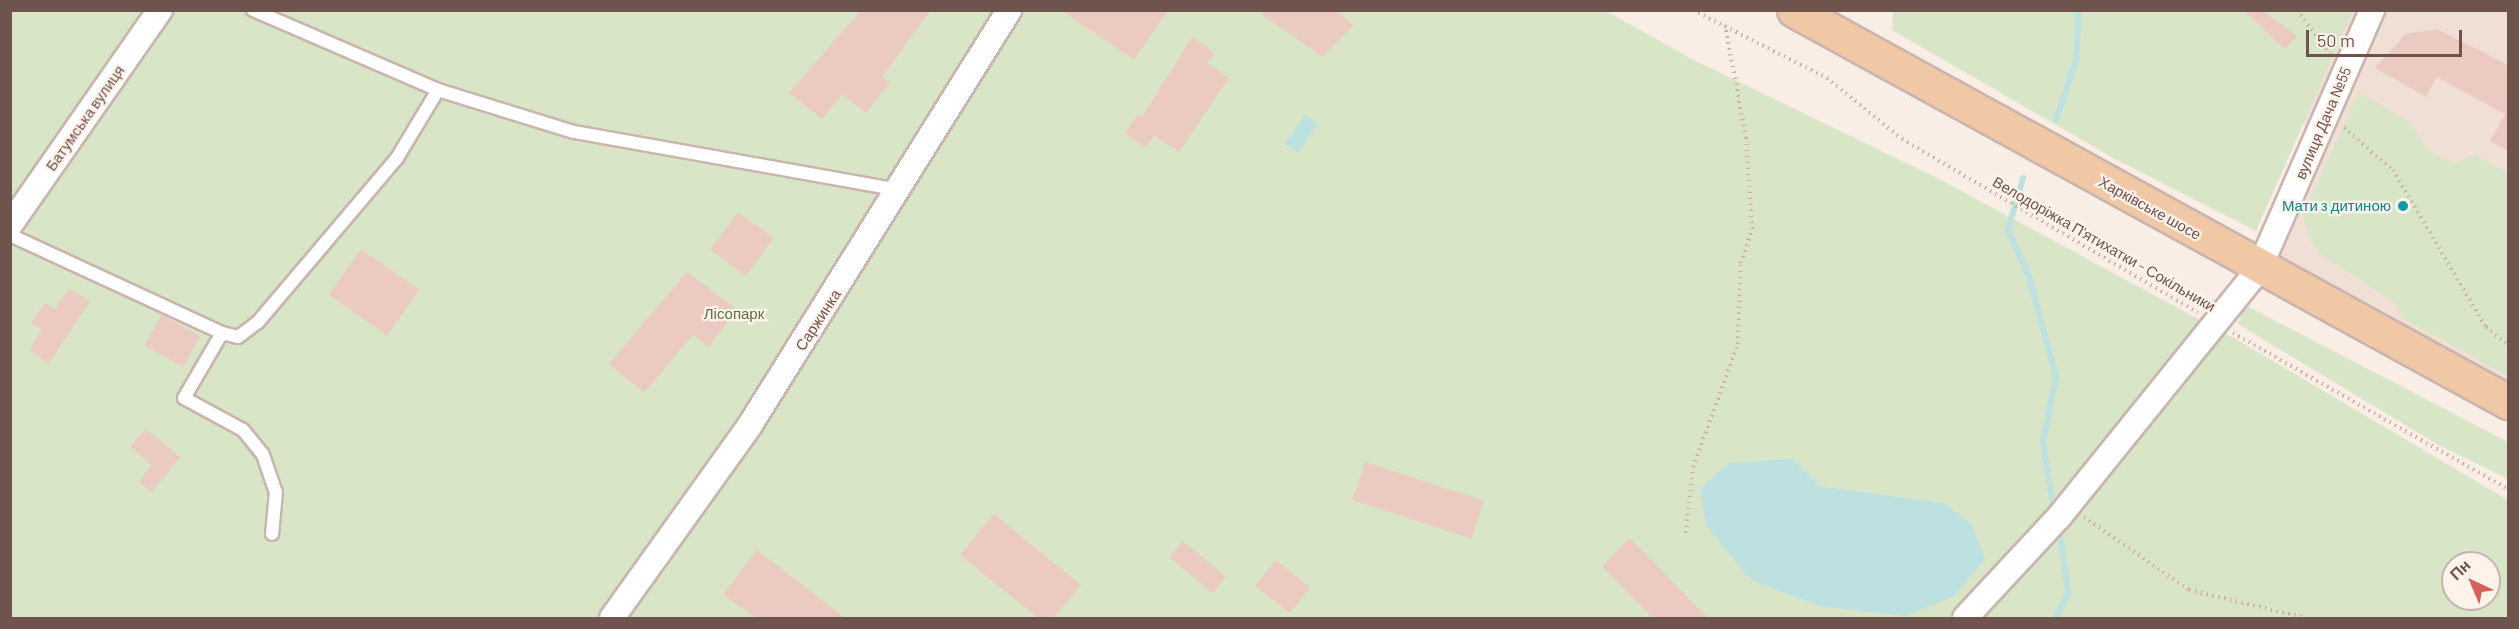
<!DOCTYPE html>
<meta charset="utf-8">
<style>
body{margin:0}
#map{position:relative;width:2519px;height:629px;overflow:hidden;background:#f9eee6;font-family:Barlow,sans-serif}
div>[style]{position:absolute}
.residential>*{inset:0;background:#f0dfd5}
.green>*{inset:0;background:#d8e5c6}
.water>*{inset:0;background:#bde0e0;transform-origin:0 0}
.stream>*{height:6px;margin:-3px;padding:0 3px;transform-origin:3px;border-radius:3px;background:#bde0e0}
.building>*{inset:0;background:#ebcbc1;transform-origin:0 0}
.path>*{height:4px;margin-top:-2px;transform-origin:0;background:repeating-linear-gradient(90deg,#d0aea4 0 1.5px,transparent 0 6px)}
.roads{filter:drop-shadow(2px 0 #c9b5ad) drop-shadow(-2px 0 #c9b5ad) drop-shadow(0 2px #c9b5ad) drop-shadow(0 -2px #c9b5ad)}
.lane>*{height:12px;margin:-6px;padding:0 6px;transform-origin:6px;border-radius:6px;background:#fff}
.street>*{height:24px;margin:-12px;padding:0 12px;transform-origin:12px;border-radius:12px;background:#fff}
.primary>*{height:33px;margin:-16.5px;padding:0 16.5px;transform-origin:16.5px;border-radius:16.5px;background:#f0c8a6}
.dots>*{width:16px;height:16px;translate:-50% -50%;box-sizing:border-box;border:3px solid #fdf3eb;border-radius:50%}
span{translate:-50% -50%;white-space:nowrap;text-align:center;line-height:1.15;-webkit-text-stroke:4.5px #fdf3eb;paint-order:stroke}
.street-label{font-size:15px;color:#6f544e}
.culture-label{font-size:15px;color:#0d838f}
.right{translate:-100% -50%;text-align:right}
.park-label{font-size:15px;color:#5c7447}
.frame{position:absolute;inset:0;border:12px solid #6f544e;pointer-events:none}
.north{position:absolute;left:2441px;top:551px;width:60px;height:60px;box-sizing:border-box;background:#fdf3eb;border:2px solid #c4b3ac;border-radius:50%;rotate:316deg;font-size:16px;font-weight:700;line-height:24px;text-align:center;color:#6f544e}
.north::after{content:'';display:block;margin:auto;width:21px;height:27px;background:#d56159;clip-path:polygon(50% 0,100% 100%,50% 72%,0 100%)}
.scale{position:absolute;left:2306px;top:30px;width:156px;height:27px;box-sizing:border-box;border:3px solid #6f544e;border-top:0;padding-left:8px;font-size:18px;line-height:21px;white-space:nowrap;color:#6f544e;-webkit-text-stroke:4px #fdf3eb;paint-order:stroke}
</style>
<div id="map">
<div class="residential">
<i style="clip-path:polygon(2194px 11px,2508px 11px,2508px 391px,2272px 262px,2320px 149px,2272px 78px)"></i>
</div>
<div class="green">
<i style="clip-path:polygon(1893px 10px,2353px 11px,2256px 231px,2115px 159px,1892px 30px)"></i>
<i style="clip-path:polygon(evenodd,10px 11px,1606px 11px,1692px 59px,1943px 181px,2239px 341px,2508px 500px,2508px 618px,11px 618px,10px 11px,1793px 459px,1820px 486px,1944px 503px,1750px 579px,1793px 459px,10px 11px,2453px 563px,2489px 563px,2489px 599px,2453px 599px,2453px 563px)"></i>
<i style="clip-path:polygon(2359px 92px,2408px 121px,2431px 152px,2454px 163px,2476px 154px,2508px 174px,2508px 376px,2403px 319px,2394px 302px,2319px 253px,2310px 240px,2303px 215px)"></i>
<i style="clip-path:polygon(2245px 305px,2508px 442px,2508px 479px,2435px 443px,2238px 324px)"></i>
</div>
<div class="water">
<i style="left:1305px;top:115px;width:16px;height:35px;rotate:35deg"></i>
<i style="clip-path:polygon(1793px 459px,1820px 486px,1944px 503px,1971px 524px,1985px 559px,1954px 596px,1906px 616px,1819px 606px,1750px 579px,1706px 525px,1700px 489px,1729px 463px)"></i>
</div>
<div class="stream">
<i style="left:2056px;top:120px;width:62px;rotate:-71.3deg"></i>
<i style="left:2076px;top:61px;width:51px;rotate:-86.6deg"></i>
<i style="left:2023px;top:178px;width:54px;rotate:106.1deg"></i>
<i style="left:2008px;top:230px;width:51px;rotate:65.9deg"></i>
<i style="left:2029px;top:277px;width:103px;rotate:74.7deg"></i>
<i style="left:2056px;top:376px;width:67px;rotate:101.1deg"></i>
<i style="left:2043px;top:442px;width:72px;rotate:81.2deg"></i>
<i style="left:2056px;top:618px;width:28px;rotate:-64deg"></i>
<i style="left:2068px;top:593px;width:69px;rotate:-97.5deg"></i>
</div>
<div class="building">
<i style="clip-path:polygon(861px 10px,931px 10px,882px 77px,890px 83px,866px 113px,842px 94px,822px 119px,789px 93px)"></i>
<i style="clip-path:polygon(1061px 10px,1168px 10px,1134px 60px)"></i>
<i style="clip-path:polygon(1256px 10px,1335px 10px,1354px 25px,1322px 57px)"></i>
<i style="clip-path:polygon(2262px 10px,2297px 36px,2285px 49px,2245px 12px)"></i>
<i style="clip-path:polygon(2437px 29px,2508px 65px,2508px 151px,2490px 141px,2505px 114px,2437px 77px,2426px 97px,2375px 68px,2406px 34px)"></i>
<i style="clip-path:polygon(1192px 37px,1215px 53px,1207px 63px,1229px 78px,1179px 152px,1154px 135px,1146px 148px,1125px 133px,1138px 114px,1142px 117px)"></i>
<i style="left:738px;top:212px;width:44px;height:47px;rotate:36deg"></i>
<i style="left:361px;top:249px;width:71px;height:56px;rotate:35deg"></i>
<i style="clip-path:polygon(687px 272px,737px 309px,709px 347px,693px 335px,644px 393px,609px 364px)"></i>
<i style="clip-path:polygon(69px 289px,90px 301px,49px 363px,29px 350px,42px 330px,31px 323px,45px 303px,55px 309px)"></i>
<i style="left:161px;top:315px;width:44px;height:35px;rotate:28deg"></i>
<i style="clip-path:polygon(146px 429px,180px 457px,152px 492px,139px 482px,151px 465px,130px 446px)"></i>
<i style="left:1365px;top:462px;width:125px;height:40px;rotate:18deg"></i>
<i style="clip-path:polygon(994px 514px,1081px 585px,1054px 618px,1038px 618px,960px 555px)"></i>
<i style="clip-path:polygon(1630px 538px,1708px 618px,1653px 618px,1602px 566px)"></i>
<i style="left:1183px;top:541px;width:56px;height:21px;rotate:40deg"></i>
<i style="clip-path:polygon(757px 550px,845px 618px,755px 618px,723px 594px)"></i>
<i style="left:1276px;top:560px;width:44px;height:33px;rotate:39deg"></i>
</div>
<div class="path">
<i style="left:1693px;top:10px;width:150px;rotate:26.9deg"></i>
<i style="left:1827px;top:78px;width:97px;rotate:39.1deg"></i>
<i style="left:1902px;top:139px;width:343px;rotate:30.4deg"></i>
<i style="left:2297px;top:10px;width:55px;rotate:53.1deg"></i>
<i style="left:2344px;top:128px;width:65px;rotate:40.6deg"></i>
<i style="left:2393px;top:170px;width:182px;rotate:59.4deg"></i>
<i style="left:2486px;top:327px;width:28px;rotate:39deg"></i>
<i style="left:2233px;top:333px;width:316px;rotate:29.6deg"></i>
<i style="left:2084px;top:517px;width:128px;rotate:34.8deg"></i>
<i style="left:2189px;top:590px;width:120px;rotate:13.5deg"></i>
<i style="left:1686px;top:533px;width:66px;rotate:-83.9deg"></i>
<i style="left:1693px;top:467px;width:131px;rotate:-69.9deg"></i>
<i style="left:1738px;top:344px;width:81px;rotate:-87.9deg"></i>
<i style="left:1741px;top:263px;width:36px;rotate:-72deg"></i>
<i style="left:1752px;top:229px;width:91px;rotate:-93.8deg"></i>
<i style="left:1746px;top:138px;width:115px;rotate:-100.5deg"></i>
</div>
<div class="roads">
<div class="lane">
<i style="left:253px;top:10px;width:202px;rotate:23.4deg"></i>
<i style="left:438px;top:90px;width:142px;rotate:17.2deg"></i>
<i style="left:574px;top:132px;width:330px;rotate:10.1deg"></i>
<i style="left:10px;top:235px;width:234px;rotate:24.8deg"></i>
<i style="left:222px;top:333px;width:75px;rotate:120.3deg"></i>
<i style="left:184px;top:398px;width:67px;rotate:28.5deg"></i>
<i style="left:243px;top:430px;width:32px;rotate:51deg"></i>
<i style="left:263px;top:455px;width:39px;rotate:71deg"></i>
<i style="left:276px;top:492px;width:42px;rotate:95.4deg"></i>
<i style="left:222px;top:333px;width:16px;rotate:14deg"></i>
<i style="left:238px;top:337px;width:25px;rotate:-37deg"></i>
<i style="left:258px;top:322px;width:215px;rotate:-49.7deg"></i>
<i style="left:397px;top:158px;width:79px;rotate:-58.9deg"></i>
</div>
<div class="street">
<i style="left:10px;top:225px;width:262px;rotate:-55.1deg"></i>
<i style="left:612px;top:618px;width:237px;rotate:-54.4deg"></i>
<i style="left:750px;top:425px;width:489px;rotate:-58deg"></i>
<i style="left:1965px;top:618px;width:138px;rotate:-47.1deg"></i>
<i style="left:2059px;top:517px;width:319px;rotate:-51.1deg"></i>
<i style="left:2259px;top:269px;width:283px;rotate:-66.4deg"></i>
</div>
<div class="primary">
<i style="left:1794px;top:10px;width:815px;rotate:28.77deg"></i>
</div>
</div>
<div class="dots">
<i style="left:2403px;top:206px;background:#0f9aa8"></i>
</div>
<div class="street-label">
<span style="left:85px;top:118px;rotate:-55deg">Батумська вулиця</span>
<span style="left:2323px;top:123px;rotate:-67deg">вулиця Дача №55</span>
<span style="left:2150px;top:208px;rotate:29deg">Харківське шосе</span>
<span style="left:2104px;top:244px;rotate:30deg">Велодоріжка П'ятихатки - Сокільники</span>
<span style="left:818px;top:320px;rotate:-57deg">Саржинка</span>
</div>
<div class="culture-label">
<span class="right" style="left:2391px;top:206px">Мати з дитиною</span>
</div>
<div class="park-label">
<span style="left:734px;top:314px">Лісопарк</span>
</div>
<div class="frame"></div>
<div class="north">Пн</div>
<div class="scale">50 m</div>
</div>
